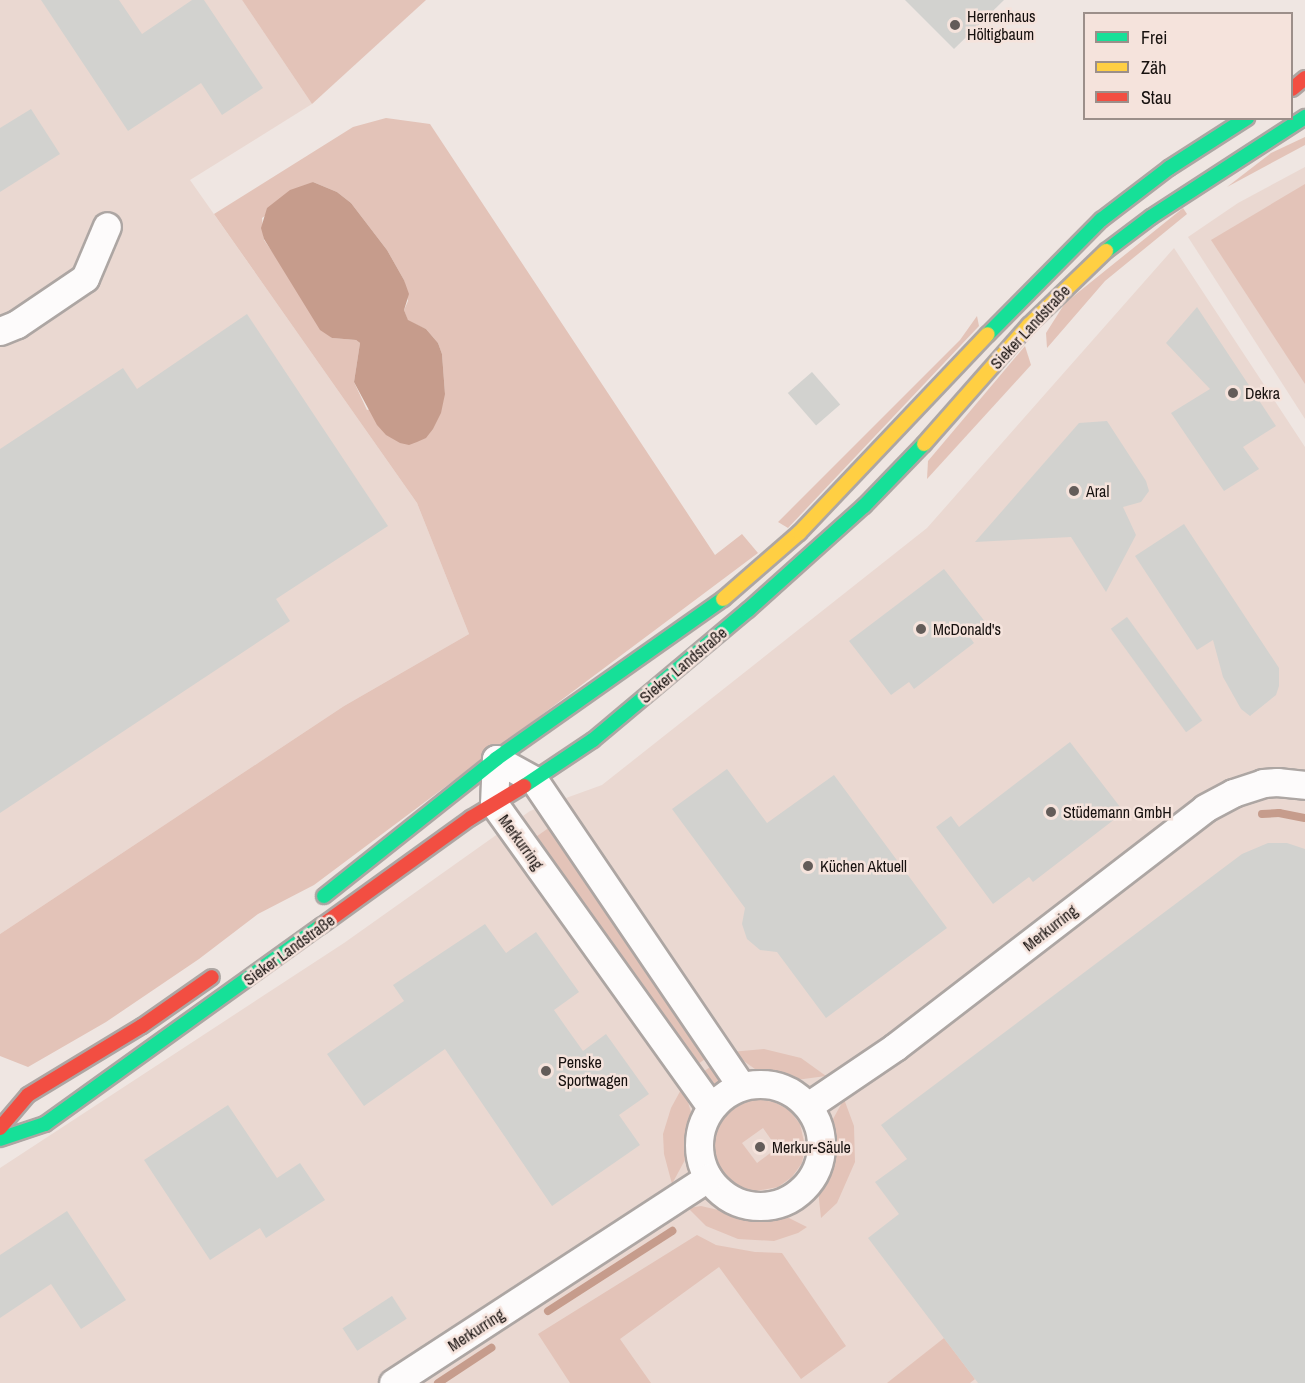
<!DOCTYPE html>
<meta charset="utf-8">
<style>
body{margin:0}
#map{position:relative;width:1305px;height:1383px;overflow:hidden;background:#efe6e2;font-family:"Archivo Narrow",sans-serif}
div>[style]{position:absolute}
.built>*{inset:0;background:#ead8d1}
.green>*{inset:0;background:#e3c3b8;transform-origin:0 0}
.water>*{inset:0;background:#c69c8c}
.stream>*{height:8px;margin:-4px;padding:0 4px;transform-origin:4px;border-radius:4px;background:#c69c8c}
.building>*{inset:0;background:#d2d2cf;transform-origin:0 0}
.roads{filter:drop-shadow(2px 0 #ada6a3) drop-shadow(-2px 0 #ada6a3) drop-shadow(0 2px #ada6a3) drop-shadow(0 -2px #ada6a3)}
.street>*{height:27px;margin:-13.5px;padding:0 13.5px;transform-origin:13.5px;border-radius:13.5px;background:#fdfbfb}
.street>.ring{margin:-13.5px;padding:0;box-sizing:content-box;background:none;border:27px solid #fdfbfb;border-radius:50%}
.fast>*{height:14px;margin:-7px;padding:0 7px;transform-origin:7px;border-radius:7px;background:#16e098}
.slow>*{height:14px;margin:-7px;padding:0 7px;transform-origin:7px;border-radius:7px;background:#ffcf43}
.jam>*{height:14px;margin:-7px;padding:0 7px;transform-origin:7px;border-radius:7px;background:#f24e42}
.dots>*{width:16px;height:16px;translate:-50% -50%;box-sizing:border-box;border:3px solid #f5e3dc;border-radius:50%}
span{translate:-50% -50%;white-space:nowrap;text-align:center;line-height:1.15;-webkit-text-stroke:5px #f5e3dc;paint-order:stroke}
.poi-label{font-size:16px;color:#17110f}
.left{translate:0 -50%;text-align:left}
.street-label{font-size:16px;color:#17110f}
.legend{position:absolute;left:1083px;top:12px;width:210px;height:108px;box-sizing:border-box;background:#f5e3dc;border:2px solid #9c8f8a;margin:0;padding:8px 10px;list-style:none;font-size:18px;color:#17110f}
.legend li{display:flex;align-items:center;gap:12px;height:30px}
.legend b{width:30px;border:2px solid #9c8f8a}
</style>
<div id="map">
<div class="built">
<i style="clip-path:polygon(0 0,242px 0,312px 104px,190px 180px,417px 503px,469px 634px,344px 706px,0 934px)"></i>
<i style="clip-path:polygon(1305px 167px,1305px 419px,1188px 237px,1238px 203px)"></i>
<i style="clip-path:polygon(1174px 248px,1305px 447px,1305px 1383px,0 1383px,0 1168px,344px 943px,530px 811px,602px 785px,927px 528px)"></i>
</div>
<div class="green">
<i style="clip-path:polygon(242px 0,426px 0,312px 104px)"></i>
<i style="clip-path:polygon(evenodd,386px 118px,430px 124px,715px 555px,742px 534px,758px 553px,314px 885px,258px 914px,199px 959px,106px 1022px,28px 1067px,0 1056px,0 934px,344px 706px,469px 634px,417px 503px,214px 214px,353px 127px,386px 118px,313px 182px,337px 192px,351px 203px,387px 250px,404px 280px,408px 301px,404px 310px,408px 321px,426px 329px,438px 343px,442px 354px,445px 394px,367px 410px,354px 382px,360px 343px,356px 340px,332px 338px,264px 240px,262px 218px,313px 182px)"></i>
<i style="clip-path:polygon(1305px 137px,1305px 145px,1227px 187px,1271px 153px)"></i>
<i style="clip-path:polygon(1305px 184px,1305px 384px,1211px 240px)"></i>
<i style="clip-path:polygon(1183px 208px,1187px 214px,1105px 281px,1047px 348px,1046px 333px,1065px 303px)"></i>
<i style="clip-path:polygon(977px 316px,979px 326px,788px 528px,778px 522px,960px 340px)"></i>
<i style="clip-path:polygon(1025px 346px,1031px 365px,927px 479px,928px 461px)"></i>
<i style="left:550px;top:827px;width:279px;height:23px;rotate:55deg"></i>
<i style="clip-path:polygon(764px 1049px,801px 1058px,826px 1076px,796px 1080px,777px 1076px,755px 1069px,731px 1052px)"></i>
<i style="clip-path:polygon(716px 1063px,723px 1081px,720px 1087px,713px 1090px,697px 1076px)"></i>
<i style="clip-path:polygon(683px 1086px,691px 1112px,690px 1129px,686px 1158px,672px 1184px,664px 1154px,663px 1134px,671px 1108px)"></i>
<i style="clip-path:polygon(evenodd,757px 1099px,774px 1102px,789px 1110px,800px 1124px,805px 1146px,802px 1163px,792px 1177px,778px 1187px,756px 1191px,739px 1187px,725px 1176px,716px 1162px,713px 1145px,717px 1128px,726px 1113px,740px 1104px,757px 1099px,763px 1128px,777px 1148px,757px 1163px,742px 1143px,763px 1128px)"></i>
<i style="clip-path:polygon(844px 1099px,854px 1126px,855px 1162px,837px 1203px,821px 1218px,818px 1190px,830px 1160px,833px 1119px)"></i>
<i style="clip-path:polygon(701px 1206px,753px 1218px,783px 1215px,807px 1227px,798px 1233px,774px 1241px,738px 1239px,706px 1226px,688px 1208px)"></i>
<i style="clip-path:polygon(697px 1235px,716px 1245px,755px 1252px,782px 1253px,846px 1346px,801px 1379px,719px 1267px,620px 1339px,651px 1383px,570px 1383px,538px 1334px)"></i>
<i style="clip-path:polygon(944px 1338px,975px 1379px,970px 1383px,887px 1383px)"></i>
</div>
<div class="water">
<i style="clip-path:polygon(313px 182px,337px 192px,351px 203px,387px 250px,404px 280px,409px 294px,404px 310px,408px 320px,426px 329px,438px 343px,442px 354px,445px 394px,441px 413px,433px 429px,426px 438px,417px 442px,409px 445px,400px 443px,386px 435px,377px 425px,354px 382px,360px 343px,356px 340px,332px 338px,320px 330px,264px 239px,261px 228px,267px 208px,290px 190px)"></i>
</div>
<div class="stream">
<i style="left:1262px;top:814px;width:17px;rotate:-3deg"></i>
<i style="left:1279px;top:813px;width:26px;rotate:11deg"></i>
<i style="left:548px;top:1311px;width:148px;rotate:-32.8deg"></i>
<i style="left:438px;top:1383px;width:64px;rotate:-33.4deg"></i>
</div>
<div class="building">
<i style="clip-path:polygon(41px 0,119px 0,142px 34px,192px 0,204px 0,263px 88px,222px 115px,201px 83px,128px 131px)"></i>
<i style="clip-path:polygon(905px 0,1004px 0,954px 49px)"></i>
<i style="clip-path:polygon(31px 109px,60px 154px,0 192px,0 128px)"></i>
<i style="clip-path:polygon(1197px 307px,1276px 426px,1243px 447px,1259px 469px,1224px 491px,1171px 413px,1210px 389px,1166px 343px)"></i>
<i style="clip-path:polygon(247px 314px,388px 526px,276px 599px,290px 621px,0 813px,0 449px,123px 368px,137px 389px)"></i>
<i style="left:812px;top:372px;width:43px;height:32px;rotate:49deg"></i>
<i style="clip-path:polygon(1107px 421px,1146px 481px,1149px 491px,1141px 502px,1123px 507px,1136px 535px,1106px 592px,1071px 537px,975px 542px,1079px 423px)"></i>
<i style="clip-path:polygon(1184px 524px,1279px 668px,1279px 686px,1276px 695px,1250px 716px,1241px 709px,1223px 677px,1213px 640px,1197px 650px,1135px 556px)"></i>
<i style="clip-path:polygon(944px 569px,986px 623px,969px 636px,974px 643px,914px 689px,909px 682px,891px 695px,849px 641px)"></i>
<i style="left:1127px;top:617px;width:128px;height:20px;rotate:54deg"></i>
<i style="clip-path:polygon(1070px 742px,1124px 812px,1033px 882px,1029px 877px,993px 904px,936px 827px,951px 816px,959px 827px)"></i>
<i style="clip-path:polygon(727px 769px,767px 823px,834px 775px,947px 928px,826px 1018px,777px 952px,760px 950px,747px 939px,742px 924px,745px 908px,672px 809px)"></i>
<i style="clip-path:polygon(1268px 843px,1287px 843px,1305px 849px,1305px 1383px,978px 1383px,868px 1238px,899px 1214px,875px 1182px,907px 1159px,881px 1125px,1242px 854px)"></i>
<i style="clip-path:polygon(485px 924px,506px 953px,536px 932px,579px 992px,554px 1010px,568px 1030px,583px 1051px,606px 1034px,649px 1094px,619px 1115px,640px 1145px,552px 1206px,445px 1049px,364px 1106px,327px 1054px,404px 1001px,393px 985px)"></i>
<i style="clip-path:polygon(228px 1105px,277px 1178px,300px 1163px,325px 1200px,266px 1238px,260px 1228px,210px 1260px,144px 1160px)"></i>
<i style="clip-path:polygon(67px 1211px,126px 1300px,81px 1329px,51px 1284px,0 1318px,0 1255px)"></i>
<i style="left:392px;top:1296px;width:27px;height:59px;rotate:57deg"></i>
</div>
<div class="roads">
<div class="street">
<i style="left:0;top:331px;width:18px;rotate:-22deg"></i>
<i style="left:17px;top:324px;width:82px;rotate:-34.1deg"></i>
<i style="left:85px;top:278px;width:56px;rotate:-67.1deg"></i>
<i class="ring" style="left:699px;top:1084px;width:95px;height:95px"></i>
<i style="left:808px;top:1106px;width:105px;rotate:-34.1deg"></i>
<i style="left:895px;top:1047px;width:391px;rotate:-37.6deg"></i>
<i style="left:1205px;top:808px;width:32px;rotate:-28deg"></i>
<i style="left:1233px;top:793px;width:32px;rotate:-18deg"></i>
<i style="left:1263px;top:783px;width:14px;rotate:-4deg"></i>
<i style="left:1277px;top:782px;width:28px;rotate:6deg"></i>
<i style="left:711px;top:1107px;width:373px;rotate:-125.6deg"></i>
<i style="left:494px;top:804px;width:45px;rotate:-87.5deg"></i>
<i style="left:496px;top:759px;width:43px;rotate:28.9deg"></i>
<i style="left:534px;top:780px;width:369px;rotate:55.9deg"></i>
<i style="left:393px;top:1383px;width:376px;rotate:-33.1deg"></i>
</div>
<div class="fast">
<i style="left:1106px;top:251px;width:56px;rotate:-37.1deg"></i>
<i style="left:1151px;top:217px;width:184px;rotate:-33deg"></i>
<i style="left:988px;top:334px;width:161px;rotate:-45.3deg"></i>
<i style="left:1101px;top:220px;width:86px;rotate:-37.4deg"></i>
<i style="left:1169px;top:168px;width:93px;rotate:-32.7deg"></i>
<i style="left:524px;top:786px;width:83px;rotate:-33.7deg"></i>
<i style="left:593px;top:740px;width:202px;rotate:-40deg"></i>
<i style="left:748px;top:610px;width:156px;rotate:-41.9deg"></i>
<i style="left:864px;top:506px;width:86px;rotate:-45.9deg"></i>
<i style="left:324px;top:896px;width:220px;rotate:-38.5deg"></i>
<i style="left:496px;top:759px;width:278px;rotate:-35.2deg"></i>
<i style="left:0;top:1139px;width:47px;rotate:-18.4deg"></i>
<i style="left:45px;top:1124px;width:340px;rotate:-35.7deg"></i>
</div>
<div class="slow">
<i style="left:924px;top:444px;width:159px;rotate:-48.6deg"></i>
<i style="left:1029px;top:325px;width:107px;rotate:-43.9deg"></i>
<i style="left:723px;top:599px;width:101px;rotate:-41deg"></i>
<i style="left:799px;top:533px;width:274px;rotate:-46.5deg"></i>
</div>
<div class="jam">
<i style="left:1292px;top:89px;width:17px;rotate:-40deg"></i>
<i style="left:321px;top:926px;width:185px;rotate:-35.8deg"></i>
<i style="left:471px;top:818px;width:62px;rotate:-31.1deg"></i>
<i style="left:0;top:1128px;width:43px;rotate:-49.7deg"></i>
<i style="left:28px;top:1095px;width:133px;rotate:-31.2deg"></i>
<i style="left:142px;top:1026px;width:85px;rotate:-35deg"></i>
</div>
</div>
<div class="dots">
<i style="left:955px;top:25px;background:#635c59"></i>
<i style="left:1233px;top:393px;background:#635c59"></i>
<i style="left:1074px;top:491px;background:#635c59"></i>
<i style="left:921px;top:629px;background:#635c59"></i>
<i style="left:1051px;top:812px;background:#635c59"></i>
<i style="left:808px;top:866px;background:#635c59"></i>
<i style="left:546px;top:1071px;background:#635c59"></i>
<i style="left:760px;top:1147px;background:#635c59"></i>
</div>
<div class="poi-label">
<span class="left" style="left:967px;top:25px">Herrenhaus<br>Höltigbaum</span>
<span class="left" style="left:1245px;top:393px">Dekra</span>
<span class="left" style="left:1086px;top:491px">Aral</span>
<span class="left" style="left:933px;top:629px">McDonald's</span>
<span class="left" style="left:1063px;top:812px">Stüdemann GmbH</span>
<span class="left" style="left:820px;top:866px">Küchen Aktuell</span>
<span class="left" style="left:558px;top:1071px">Penske<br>Sportwagen</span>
<span class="left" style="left:772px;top:1147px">Merkur-Säule</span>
</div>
<div class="street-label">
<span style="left:1030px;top:327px;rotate:-47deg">Sieker Landstraße</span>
<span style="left:683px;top:665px;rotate:-40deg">Sieker Landstraße</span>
<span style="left:521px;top:842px;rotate:54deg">Merkurring</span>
<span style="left:1050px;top:928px;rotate:-38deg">Merkurring</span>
<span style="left:289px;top:950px;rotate:-36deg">Sieker Landstraße</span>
<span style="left:476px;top:1330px;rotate:-33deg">Merkurring</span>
</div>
<ul class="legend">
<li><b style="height:8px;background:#16e098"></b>Frei</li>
<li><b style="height:8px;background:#ffcf43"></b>Zäh</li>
<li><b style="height:8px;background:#f24e42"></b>Stau</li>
</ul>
</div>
